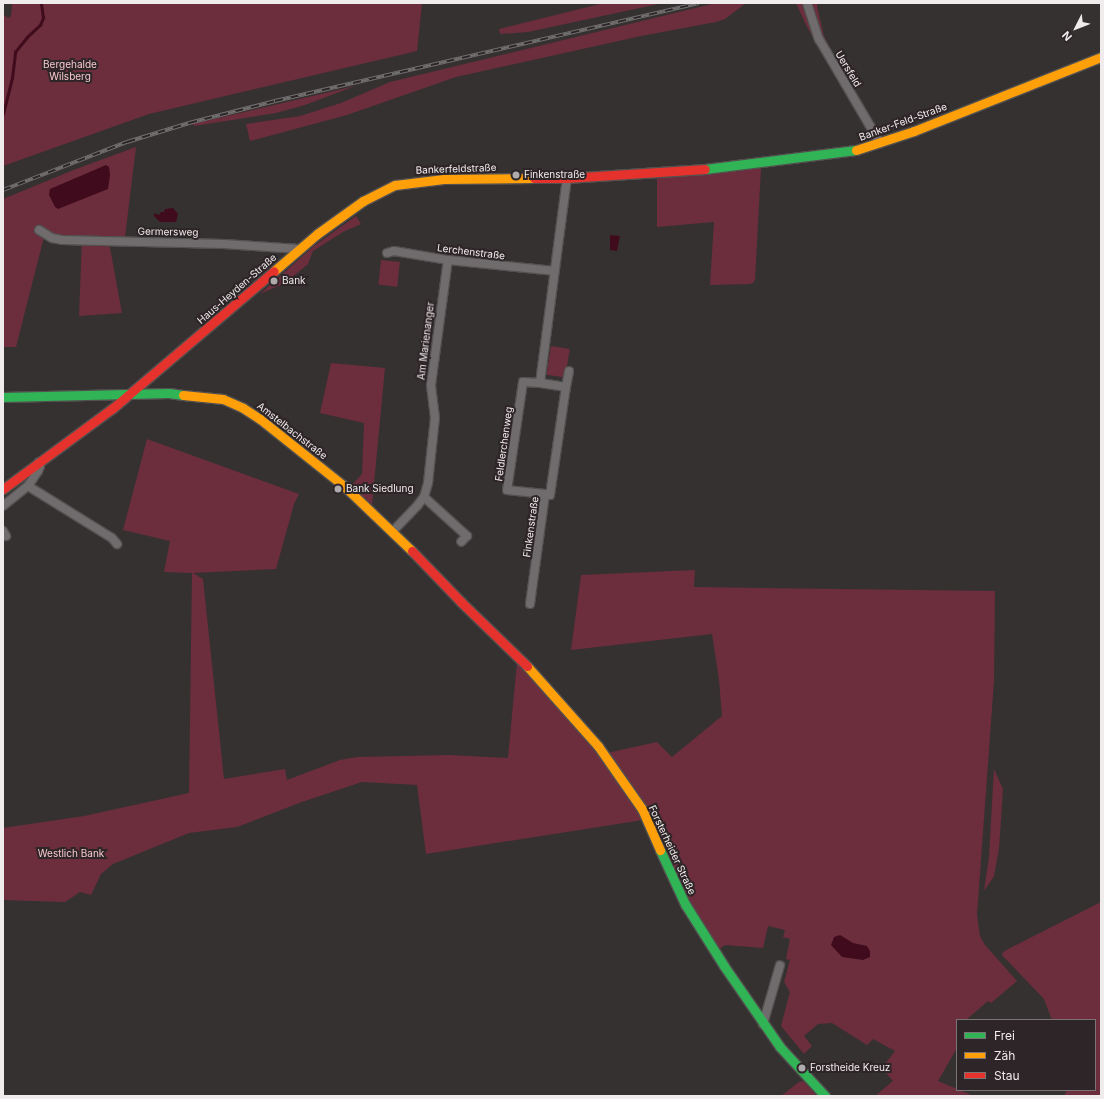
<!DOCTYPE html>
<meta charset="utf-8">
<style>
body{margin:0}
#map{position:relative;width:1104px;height:1099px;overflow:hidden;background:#353131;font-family:Inter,sans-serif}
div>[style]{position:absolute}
.green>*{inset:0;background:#6c2d3d;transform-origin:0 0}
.water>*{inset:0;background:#400c1d}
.stream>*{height:2.5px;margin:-1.25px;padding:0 1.25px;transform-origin:1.25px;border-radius:1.25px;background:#400c1d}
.roads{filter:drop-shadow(1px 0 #535050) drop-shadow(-1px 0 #535050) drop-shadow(0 1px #535050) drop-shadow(0 -1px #535050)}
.street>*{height:8px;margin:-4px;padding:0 4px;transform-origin:4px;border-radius:4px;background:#706c6d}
.fast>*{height:9px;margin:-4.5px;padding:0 4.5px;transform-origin:4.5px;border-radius:4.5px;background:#30b455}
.slow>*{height:9px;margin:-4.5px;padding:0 4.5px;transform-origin:4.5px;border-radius:4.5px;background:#ff9f0a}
.jam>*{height:9px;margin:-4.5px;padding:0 4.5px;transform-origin:4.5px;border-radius:4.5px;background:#e5322d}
.rail>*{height:4px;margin-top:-2px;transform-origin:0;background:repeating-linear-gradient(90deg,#2d2527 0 8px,#716f6f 0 16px);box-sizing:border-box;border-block:1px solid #716f6f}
.dots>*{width:11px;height:11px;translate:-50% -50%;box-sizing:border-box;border:2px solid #2d2527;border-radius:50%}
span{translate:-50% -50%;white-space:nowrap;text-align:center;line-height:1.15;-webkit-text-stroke:4px #2d2527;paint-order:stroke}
.park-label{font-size:10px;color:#f8c8d0}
.street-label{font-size:10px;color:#f0ebec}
.poi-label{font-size:10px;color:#f0ebec}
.left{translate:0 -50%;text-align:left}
.frame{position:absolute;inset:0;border:4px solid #f0ebec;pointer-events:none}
.legend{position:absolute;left:956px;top:1019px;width:140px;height:72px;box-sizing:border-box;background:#2d2527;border:1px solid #7b7476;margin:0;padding:5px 7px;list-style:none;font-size:12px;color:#f0ebec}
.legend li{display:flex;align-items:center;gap:8px;height:20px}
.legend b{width:20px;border:1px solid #7b7476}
.north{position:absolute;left:1056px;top:8px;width:40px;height:40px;-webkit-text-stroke:3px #2d2527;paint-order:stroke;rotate:228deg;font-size:11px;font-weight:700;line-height:16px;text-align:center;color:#f0ebec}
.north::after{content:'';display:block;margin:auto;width:14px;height:18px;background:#f0ebec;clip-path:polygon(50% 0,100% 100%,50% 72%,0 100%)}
</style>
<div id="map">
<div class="green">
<i style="clip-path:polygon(12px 3px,422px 3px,417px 51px,149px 114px,3px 166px,3px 14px,8px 18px,11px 16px)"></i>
<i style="clip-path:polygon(604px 3px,663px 3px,528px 32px,500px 34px,499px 29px)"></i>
<i style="clip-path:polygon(716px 3px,746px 3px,725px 19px,716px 22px,641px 36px,456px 77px,347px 115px,250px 141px,246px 124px,300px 116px,341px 103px,390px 82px)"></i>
<i style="clip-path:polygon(796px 3px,818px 3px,817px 7px,824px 36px,835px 58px,883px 138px,873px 139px,807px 27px)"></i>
<i style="clip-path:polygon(355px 86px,305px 105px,276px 113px,194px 126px,193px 124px)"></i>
<i style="clip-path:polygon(136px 147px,125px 237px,108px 237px,122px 313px,79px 316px,82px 238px,58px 237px,45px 233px,16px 347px,3px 347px,3px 199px,76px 169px)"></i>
<i style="clip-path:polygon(761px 168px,755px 280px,753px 283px,750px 284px,710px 285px,714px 222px,657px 227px,657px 177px)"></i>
<i style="clip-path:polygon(356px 216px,361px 224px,343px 232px,313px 251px,308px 264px,285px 283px,260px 294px,314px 246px)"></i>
<i style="left:381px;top:260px;width:19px;height:25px;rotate:6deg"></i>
<i style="left:551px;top:346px;width:19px;height:29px;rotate:9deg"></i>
<i style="clip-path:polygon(331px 363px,385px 368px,372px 505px,351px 486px,362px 474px,364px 423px,320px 413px)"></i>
<i style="clip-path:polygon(147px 439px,299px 494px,294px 504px,276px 569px,193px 573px,203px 579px,224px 779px,285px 769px,287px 780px,340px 760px,357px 757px,450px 755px,508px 758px,517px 662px,569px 717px,620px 783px,643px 820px,426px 854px,417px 785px,362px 782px,299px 803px,237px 827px,189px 833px,113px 864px,101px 874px,91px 895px,80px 892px,65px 902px,3px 900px,3px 828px,84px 816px,189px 793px,192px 573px,164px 572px,170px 541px,123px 530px)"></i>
<i style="clip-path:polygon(695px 570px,694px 587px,995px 591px,994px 681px,977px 915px,980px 936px,985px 945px,1017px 981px,991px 1003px,988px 1001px,966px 1020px,957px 1020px,957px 1048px,938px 1081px,974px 1096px,875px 1096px,893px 1081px,882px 1068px,895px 1051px,873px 1039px,867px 1045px,832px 1023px,818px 1024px,804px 1036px,812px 1046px,804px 1054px,781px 1026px,790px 992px,784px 982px,790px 960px,786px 959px,790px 939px,783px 937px,785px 930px,768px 926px,763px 948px,725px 945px,718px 950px,703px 928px,607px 753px,657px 742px,672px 757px,722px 716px,719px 680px,712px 634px,571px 650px,581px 575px)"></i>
<i style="clip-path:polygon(994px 769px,1003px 789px,999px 849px,994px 876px,984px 891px,989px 857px)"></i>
<i style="clip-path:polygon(1101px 902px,1101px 1096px,1064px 1096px,1067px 1090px,1095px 1090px,1095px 1020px,1052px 1020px,1044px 999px,1002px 955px,1003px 952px,1010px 948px)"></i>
<i style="clip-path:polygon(803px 1081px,817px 1096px,781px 1096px,799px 1082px)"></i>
</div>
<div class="water">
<i style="clip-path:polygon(106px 165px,109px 167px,110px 175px,108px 189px,58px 209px,55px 207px,49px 195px,50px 189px)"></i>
<i style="clip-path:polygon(173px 208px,178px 214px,176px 222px,160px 222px,154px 216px,154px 213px,159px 215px,161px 212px,164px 212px,165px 209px)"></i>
<i style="clip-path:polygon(610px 235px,620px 236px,617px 251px,610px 250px)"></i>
<i style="clip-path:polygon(840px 935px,853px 943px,867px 946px,870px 951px,870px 957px,863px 960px,842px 957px,831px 945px,834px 937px)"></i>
</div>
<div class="stream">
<i style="left:3px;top:114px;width:37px;rotate:-76deg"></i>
<i style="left:12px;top:78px;width:26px;rotate:-83deg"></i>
<i style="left:15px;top:52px;width:19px;rotate:-51deg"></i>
<i style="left:27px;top:37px;width:18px;rotate:-43deg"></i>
<i style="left:40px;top:25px;width:8px;rotate:-67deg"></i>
<i style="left:43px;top:18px;width:15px;rotate:-98deg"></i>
</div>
<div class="roads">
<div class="street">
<i style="left:807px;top:3px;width:38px;rotate:72deg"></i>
<i style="left:819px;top:39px;width:121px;rotate:59.6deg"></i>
<i style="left:39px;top:230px;width:15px;rotate:32deg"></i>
<i style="left:52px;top:238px;width:10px;rotate:11deg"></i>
<i style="left:62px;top:240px;width:162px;rotate:1.4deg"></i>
<i style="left:224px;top:244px;width:75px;rotate:3.8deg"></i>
<i style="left:387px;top:253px;width:7px;rotate:-16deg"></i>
<i style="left:394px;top:251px;width:55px;rotate:9.5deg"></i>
<i style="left:448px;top:260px;width:107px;rotate:5.9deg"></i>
<i style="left:540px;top:383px;width:17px;rotate:-177deg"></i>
<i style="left:523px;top:382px;width:109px;rotate:98.4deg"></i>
<i style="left:507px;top:490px;width:38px;rotate:6deg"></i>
<i style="left:566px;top:387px;width:16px;rotate:-79deg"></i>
<i style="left:28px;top:486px;width:99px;rotate:31.8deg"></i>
<i style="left:112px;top:538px;width:8px;rotate:50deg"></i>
<i style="left:424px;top:497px;width:58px;rotate:42.2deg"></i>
<i style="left:467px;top:536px;width:8px;rotate:135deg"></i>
<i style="left:3px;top:506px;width:32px;rotate:-39deg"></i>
<i style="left:28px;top:486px;width:18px;rotate:-56deg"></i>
<i style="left:38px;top:471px;width:5px;rotate:-68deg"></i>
<i style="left:40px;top:466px;width:4px;rotate:-104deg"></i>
<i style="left:3px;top:531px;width:6px;rotate:59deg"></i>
<i style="left:393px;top:531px;width:35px;rotate:-46deg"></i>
<i style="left:417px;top:506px;width:11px;rotate:-52deg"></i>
<i style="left:424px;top:497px;width:15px;rotate:-74deg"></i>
<i style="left:428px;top:483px;width:65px;rotate:-83.9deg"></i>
<i style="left:435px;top:418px;width:33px;rotate:-97deg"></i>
<i style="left:431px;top:385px;width:126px;rotate:-82.3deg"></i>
<i style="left:530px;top:604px;width:111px;rotate:-82.2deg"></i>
<i style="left:545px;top:494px;width:5px;rotate:11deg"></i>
<i style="left:550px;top:495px;width:109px;rotate:-81.6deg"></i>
<i style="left:566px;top:387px;width:26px;rotate:-171deg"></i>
<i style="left:540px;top:383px;width:207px;rotate:-82.5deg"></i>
<i style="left:763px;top:1024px;width:61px;rotate:-73.9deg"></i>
</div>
<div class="fast">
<i style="left:705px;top:169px;width:152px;rotate:-7.2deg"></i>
<i style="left:3px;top:397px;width:166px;rotate:-1.4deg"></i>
<i style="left:169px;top:393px;width:14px;rotate:8deg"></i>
<i style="left:660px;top:850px;width:60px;rotate:65.2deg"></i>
<i style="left:685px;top:904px;width:73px;rotate:57.8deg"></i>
<i style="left:724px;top:966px;width:98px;rotate:55.3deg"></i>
<i style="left:780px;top:1047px;width:67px;rotate:47.4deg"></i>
</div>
<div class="slow">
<i style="left:856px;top:150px;width:61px;rotate:-18.1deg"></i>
<i style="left:914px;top:131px;width:201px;rotate:-21.6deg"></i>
<i style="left:274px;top:271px;width:57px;rotate:-40.7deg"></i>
<i style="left:317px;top:234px;width:57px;rotate:-35.7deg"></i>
<i style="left:363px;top:201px;width:36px;rotate:-27deg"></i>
<i style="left:395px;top:185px;width:49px;rotate:-7deg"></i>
<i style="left:444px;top:179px;width:90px;rotate:-0.6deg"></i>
<i style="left:183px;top:395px;width:40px;rotate:5.7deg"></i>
<i style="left:223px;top:399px;width:22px;rotate:24deg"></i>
<i style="left:243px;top:408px;width:20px;rotate:33deg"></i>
<i style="left:260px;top:419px;width:107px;rotate:38.6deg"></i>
<i style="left:344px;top:486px;width:94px;rotate:43.7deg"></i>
<i style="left:527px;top:666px;width:107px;rotate:48.4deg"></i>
<i style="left:598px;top:746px;width:77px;rotate:55.1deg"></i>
<i style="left:642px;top:809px;width:45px;rotate:66.3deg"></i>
</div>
<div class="jam">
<i style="left:534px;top:178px;width:33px"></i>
<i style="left:567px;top:178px;width:138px;rotate:-3.7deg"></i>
<i style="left:3px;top:489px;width:137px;rotate:-36.4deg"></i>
<i style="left:113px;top:408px;width:211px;rotate:-40.4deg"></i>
<i style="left:412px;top:551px;width:71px;rotate:46.1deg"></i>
<i style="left:461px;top:602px;width:92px;rotate:44.1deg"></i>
</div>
</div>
<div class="rail">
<i style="left:3px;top:190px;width:133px;rotate:-21.2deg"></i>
<i style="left:127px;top:142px;width:65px;rotate:-17deg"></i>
<i style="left:189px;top:123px;width:89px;rotate:-14.3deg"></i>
<i style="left:275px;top:101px;width:435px;rotate:-13deg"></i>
</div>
<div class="dots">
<i style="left:516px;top:175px;background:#afaaab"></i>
<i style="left:274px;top:281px;background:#afaaab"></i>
<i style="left:338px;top:489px;background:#afaaab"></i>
<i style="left:802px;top:1068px;background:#afaaab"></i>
</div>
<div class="park-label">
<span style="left:70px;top:70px">Bergehalde<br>Wilsberg</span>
<span style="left:71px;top:854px">Westlich Bank</span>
</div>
<div class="street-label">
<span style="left:848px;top:69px;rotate:59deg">Uersfeld</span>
<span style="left:903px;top:122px;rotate:-20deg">Banker-Feld-Straße</span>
<span style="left:456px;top:169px;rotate:-2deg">Bankerfeldstraße</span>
<span style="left:168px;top:232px;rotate:1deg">Germersweg</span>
<span style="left:471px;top:252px;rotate:7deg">Lerchenstraße</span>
<span style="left:237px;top:289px;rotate:-41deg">Haus-Heyden-Straße</span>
<span style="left:426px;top:341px;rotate:-83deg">Am Marienanger</span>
<span style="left:292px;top:431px;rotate:38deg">Amstelbachstraße</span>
<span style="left:504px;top:444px;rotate:-82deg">Feldlerchenweg</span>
<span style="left:531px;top:527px;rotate:-82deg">Finkenstraße</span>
<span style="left:672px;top:850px;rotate:65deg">Forsterheider Straße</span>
</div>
<div class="poi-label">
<span class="left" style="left:524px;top:175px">Finkenstraße</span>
<span class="left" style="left:282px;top:281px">Bank</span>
<span class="left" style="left:346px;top:489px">Bank Siedlung</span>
<span class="left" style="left:810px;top:1068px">Forstheide Kreuz</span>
</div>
<div class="frame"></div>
<ul class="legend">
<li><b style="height:5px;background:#30b455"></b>Frei</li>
<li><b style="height:5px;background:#ff9f0a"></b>Zäh</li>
<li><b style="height:5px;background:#e5322d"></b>Stau</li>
</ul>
<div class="north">N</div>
</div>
